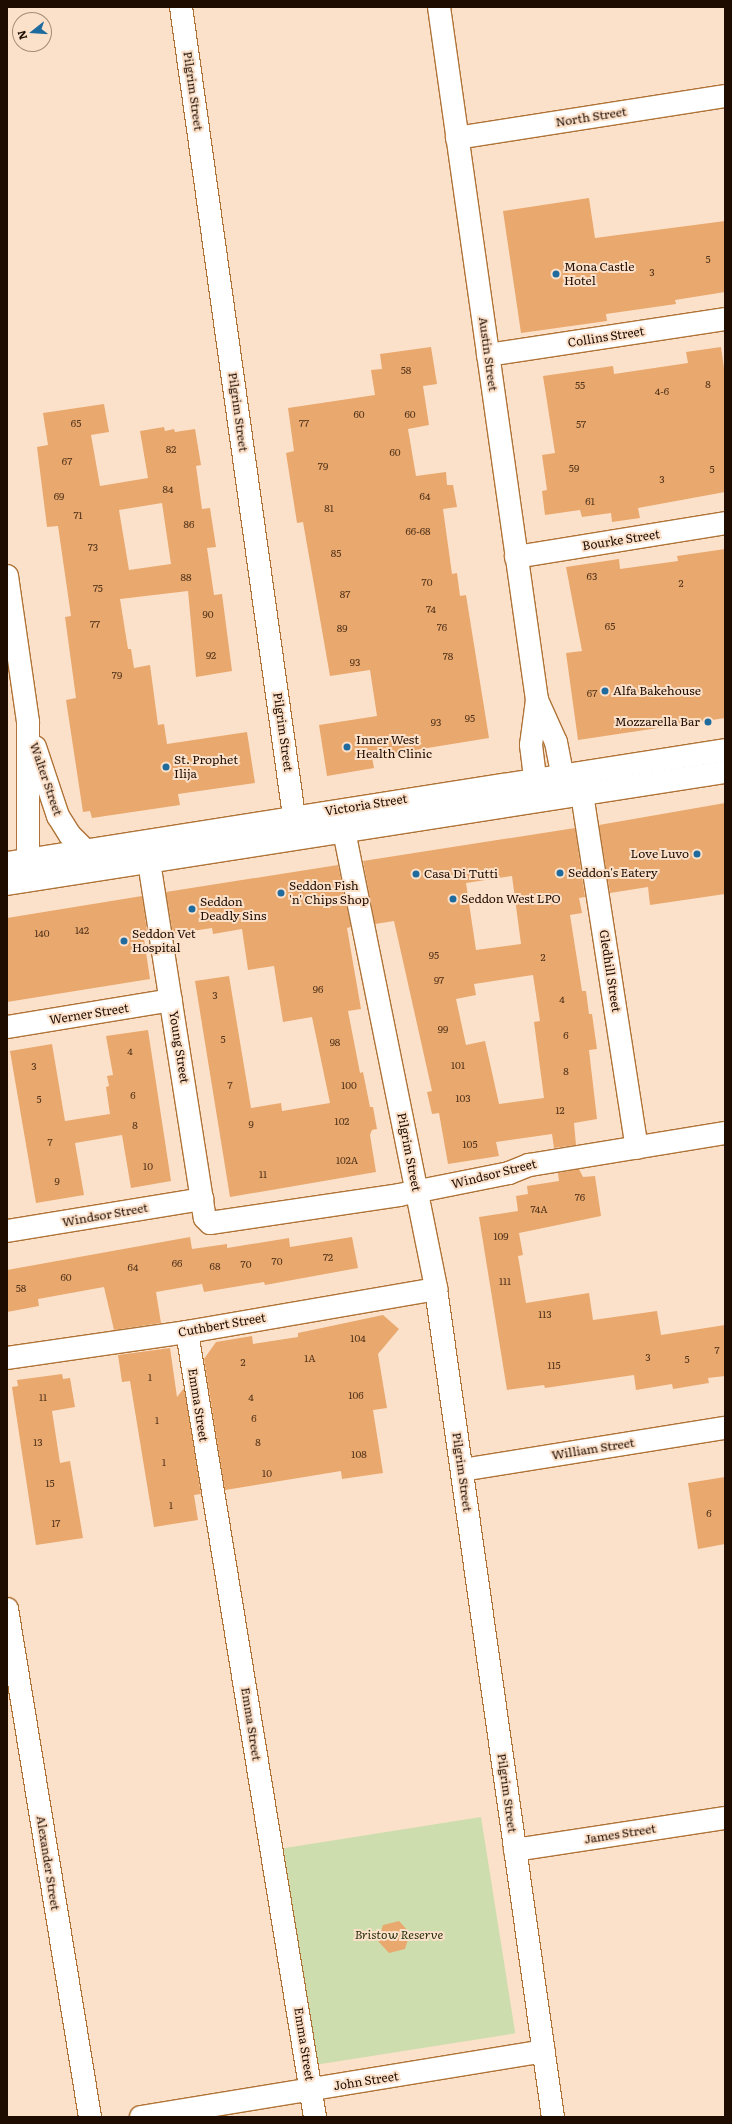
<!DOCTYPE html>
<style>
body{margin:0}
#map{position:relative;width:732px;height:2124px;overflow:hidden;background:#fce1ca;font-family:Literata,serif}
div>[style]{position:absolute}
.green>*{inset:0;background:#cdddad;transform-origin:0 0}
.building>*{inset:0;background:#e9a86d}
.roads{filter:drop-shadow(1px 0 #af7337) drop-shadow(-1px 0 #af7337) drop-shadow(0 1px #af7337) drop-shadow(0 -1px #af7337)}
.minor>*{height:22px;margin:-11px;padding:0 11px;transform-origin:11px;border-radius:11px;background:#fff}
.tertiary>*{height:22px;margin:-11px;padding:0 11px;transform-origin:11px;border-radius:11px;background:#fff}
.dots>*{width:11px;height:11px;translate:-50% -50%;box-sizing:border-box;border:2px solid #fce1ca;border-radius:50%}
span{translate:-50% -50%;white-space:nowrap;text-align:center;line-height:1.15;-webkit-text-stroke:4px #fce1ca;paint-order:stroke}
.number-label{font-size:10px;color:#51331b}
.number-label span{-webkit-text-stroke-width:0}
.street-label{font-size:12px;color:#1e0c00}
.poi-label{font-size:12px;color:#1e0c00}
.left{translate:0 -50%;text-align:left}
.right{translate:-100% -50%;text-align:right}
.park-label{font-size:12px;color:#28310f;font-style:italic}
.frame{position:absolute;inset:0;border:8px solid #1e0c00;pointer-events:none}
.north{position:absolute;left:12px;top:12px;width:40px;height:40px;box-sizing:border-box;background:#fce1ca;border:1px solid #a38c79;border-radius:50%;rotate:253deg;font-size:11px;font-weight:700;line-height:16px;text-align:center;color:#1e0c00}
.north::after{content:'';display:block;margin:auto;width:14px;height:18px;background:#1f6b9e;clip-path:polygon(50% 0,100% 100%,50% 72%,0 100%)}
</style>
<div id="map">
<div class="green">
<i style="left:481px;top:1817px;width:219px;height:200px;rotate:81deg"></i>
</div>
<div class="building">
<i style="clip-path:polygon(589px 198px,595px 238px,725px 221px,725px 292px,675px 300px,676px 304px,606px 314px,607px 321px,521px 333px,503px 211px)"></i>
<i style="clip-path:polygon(431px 347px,437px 384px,423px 386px,429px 425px,408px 429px,416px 476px,446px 472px,447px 485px,453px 485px,457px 507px,443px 509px,452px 574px,457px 573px,460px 596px,466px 595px,489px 738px,372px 757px,374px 768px,327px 776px,319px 725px,377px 716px,370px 670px,330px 676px,303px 522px,297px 523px,286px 453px,294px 451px,288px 408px,375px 395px,371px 370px,382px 369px,380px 354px)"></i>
<i style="clip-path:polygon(721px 347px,725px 375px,725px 492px,638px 508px,640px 518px,612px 522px,611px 513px,582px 517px,580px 510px,545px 515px,542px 491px,547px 490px,542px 455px,555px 453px,543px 376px,613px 366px,614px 374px,688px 363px,686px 352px)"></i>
<i style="clip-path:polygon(evenodd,104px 404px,109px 432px,91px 435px,100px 486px,148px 478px,140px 431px,164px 427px,165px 431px,174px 429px,175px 432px,195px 429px,201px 465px,196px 466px,202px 509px,210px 508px,216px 547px,207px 548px,214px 595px,222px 594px,232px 671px,196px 677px,188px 591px,120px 599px,128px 649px,131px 649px,134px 668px,150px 665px,158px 725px,164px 724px,167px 744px,247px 732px,255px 783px,178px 794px,180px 805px,92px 818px,90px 811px,83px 812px,66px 700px,76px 698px,65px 617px,71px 616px,58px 526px,47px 527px,37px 447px,48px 445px,43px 413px,104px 404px,162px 503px,171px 564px,129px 570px,119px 510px,162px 503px)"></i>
<i style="clip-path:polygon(725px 549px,725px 718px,578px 740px,566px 653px,582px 651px,566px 567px,619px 559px,620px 569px,678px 561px,677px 556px)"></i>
<i style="clip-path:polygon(725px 803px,725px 894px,650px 905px,648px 887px,610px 893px,599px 825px)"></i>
<i style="clip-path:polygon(evenodd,575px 828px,585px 897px,579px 898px,582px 913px,570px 915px,582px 991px,586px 991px,589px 1014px,592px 1014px,597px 1049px,589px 1050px,597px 1119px,574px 1123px,576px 1145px,554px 1148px,552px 1134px,496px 1142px,499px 1156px,448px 1164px,439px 1113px,432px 1114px,427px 1092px,432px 1091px,394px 921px,375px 924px,363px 861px,575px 828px,512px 876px,521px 944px,476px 950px,466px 883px,512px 876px,575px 828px,533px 975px,540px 1021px,534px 1022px,544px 1098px,499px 1104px,485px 1041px,466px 1045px,456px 999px,476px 995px,474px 984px,533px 975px)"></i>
<i style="clip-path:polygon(338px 865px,351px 927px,347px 928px,361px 1009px,348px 1011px,360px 1073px,363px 1072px,370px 1107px,373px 1107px,377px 1129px,372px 1130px,370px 1135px,376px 1172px,230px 1197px,195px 981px,229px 976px,251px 1108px,281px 1103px,282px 1111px,330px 1103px,312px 1017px,283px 1022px,274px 966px,248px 970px,242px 929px,213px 934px,212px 928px,173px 934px,166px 892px)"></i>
<i style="clip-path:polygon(142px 896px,148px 938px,144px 939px,150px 979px,7px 1002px,7px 918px)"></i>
<i style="clip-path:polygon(148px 1030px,171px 1181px,131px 1188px,122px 1135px,75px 1143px,84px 1195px,36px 1203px,10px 1051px,52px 1044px,65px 1121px,110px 1114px,106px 1087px,109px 1086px,107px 1076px,113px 1075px,106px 1036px)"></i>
<i style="clip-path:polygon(579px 1169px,583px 1177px,595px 1176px,601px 1216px,519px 1233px,523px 1255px,518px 1256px,526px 1303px,589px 1293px,593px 1320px,657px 1311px,661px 1335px,725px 1325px,725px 1376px,708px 1378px,709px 1383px,673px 1389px,672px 1384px,636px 1390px,634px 1375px,545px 1388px,544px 1385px,507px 1390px,479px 1217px,518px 1211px,516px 1196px,528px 1194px,527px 1186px,559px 1181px,558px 1173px)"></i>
<i style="clip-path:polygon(190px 1237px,192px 1249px,227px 1244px,227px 1248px,289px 1238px,290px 1247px,352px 1237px,358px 1268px,265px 1285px,264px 1282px,204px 1292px,202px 1284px,156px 1292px,161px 1323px,114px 1330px,104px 1287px,38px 1299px,39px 1306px,7px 1312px,7px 1270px)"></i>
<i style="clip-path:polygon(383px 1315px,399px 1329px,378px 1354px,387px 1408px,373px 1410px,383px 1473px,342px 1479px,341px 1471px,225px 1490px,204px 1359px,216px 1342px,252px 1336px,253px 1344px,298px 1337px,298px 1333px)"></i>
<i style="clip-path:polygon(170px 1348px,177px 1397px,184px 1388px,201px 1494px,194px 1495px,198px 1520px,154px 1527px,130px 1381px,122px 1382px,118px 1355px)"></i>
<i style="clip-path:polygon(62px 1374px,63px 1379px,70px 1378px,75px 1407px,52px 1411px,60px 1463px,70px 1461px,83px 1538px,36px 1545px,12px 1387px,18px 1386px,17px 1380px)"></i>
<i style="clip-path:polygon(725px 1477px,725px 1544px,698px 1549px,688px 1483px)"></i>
<i style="clip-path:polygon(399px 1921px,410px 1933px,405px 1949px,389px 1953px,378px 1941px,383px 1925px)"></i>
</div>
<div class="roads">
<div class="minor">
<i style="left:439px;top:7px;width:700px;rotate:81.95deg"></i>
<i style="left:537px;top:700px;width:45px;rotate:97.6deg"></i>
<i style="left:531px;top:745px;width:33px;rotate:83deg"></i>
<i style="left:457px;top:138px;width:271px;rotate:-8.9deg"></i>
<i style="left:488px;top:355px;width:240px;rotate:-8.6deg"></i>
<i style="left:516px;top:557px;width:212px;rotate:-9.2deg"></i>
<i style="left:7px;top:576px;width:148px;rotate:81.8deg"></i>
<i style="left:28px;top:722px;width:138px;rotate:90deg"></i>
<i style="left:537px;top:700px;width:46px;rotate:65.7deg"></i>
<i style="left:556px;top:742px;width:33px;rotate:79deg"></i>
<i style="left:35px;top:747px;width:73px;rotate:71.6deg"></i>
<i style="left:58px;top:816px;width:22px;rotate:58deg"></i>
<i style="left:70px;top:835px;width:23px;rotate:45deg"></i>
<i style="left:582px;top:794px;width:358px;rotate:81.2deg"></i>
<i style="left:149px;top:862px;width:360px;rotate:81.1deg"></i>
<i style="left:205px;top:1218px;width:7px;rotate:45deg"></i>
<i style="left:210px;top:1223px;width:191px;rotate:-8.4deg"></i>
<i style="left:399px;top:1195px;width:112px;rotate:-11.3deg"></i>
<i style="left:509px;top:1173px;width:22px;rotate:-22deg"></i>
<i style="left:529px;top:1165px;width:199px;rotate:-9.3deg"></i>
<i style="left:7px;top:1027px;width:166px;rotate:-9.3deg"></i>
<i style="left:7px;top:1231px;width:198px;rotate:-9.3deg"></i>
<i style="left:187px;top:1332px;width:795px;rotate:80.74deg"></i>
<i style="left:7px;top:1358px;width:182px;rotate:-8.2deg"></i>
<i style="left:187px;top:1332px;width:253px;rotate:-9.8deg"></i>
<i style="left:462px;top:1470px;width:266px;rotate:-9.1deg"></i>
<i style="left:7px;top:1609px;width:515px;rotate:80.72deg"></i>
<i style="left:515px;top:1850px;width:212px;rotate:-8.7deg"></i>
<i style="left:141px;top:2117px;width:408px;rotate:-9.3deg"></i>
</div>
<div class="tertiary">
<i style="left:181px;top:7px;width:817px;rotate:82.05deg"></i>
<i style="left:344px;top:831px;width:467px;rotate:78.6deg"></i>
<i style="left:436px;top:1289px;width:836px;rotate:81.96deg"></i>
<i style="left:7px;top:863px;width:727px;rotate:-8.94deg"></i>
<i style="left:7px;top:884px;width:727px;rotate:-8.87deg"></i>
</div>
</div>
<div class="dots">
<i style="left:556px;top:274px;background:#1f6b9e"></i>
<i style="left:605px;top:691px;background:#1f6b9e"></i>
<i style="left:708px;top:722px;background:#1f6b9e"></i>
<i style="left:347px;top:747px;background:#1f6b9e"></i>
<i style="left:166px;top:767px;background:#1f6b9e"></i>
<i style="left:697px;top:854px;background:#1f6b9e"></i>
<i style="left:560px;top:873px;background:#1f6b9e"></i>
<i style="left:416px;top:874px;background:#1f6b9e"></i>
<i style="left:281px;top:893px;background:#1f6b9e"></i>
<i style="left:453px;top:899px;background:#1f6b9e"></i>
<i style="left:192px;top:909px;background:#1f6b9e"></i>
<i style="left:124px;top:941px;background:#1f6b9e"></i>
</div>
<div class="number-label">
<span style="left:708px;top:259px">5</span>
<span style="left:652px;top:272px">3</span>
<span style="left:406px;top:370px">58</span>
<span style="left:708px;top:384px">8</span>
<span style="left:580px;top:385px">55</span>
<span style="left:662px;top:391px">4-6</span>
<span style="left:359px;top:414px">60</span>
<span style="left:410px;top:414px">60</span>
<span style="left:76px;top:423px">65</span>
<span style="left:304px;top:423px">77</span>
<span style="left:581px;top:424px">57</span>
<span style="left:171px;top:449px">82</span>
<span style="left:395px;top:452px">60</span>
<span style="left:67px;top:461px">67</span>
<span style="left:323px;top:466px">79</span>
<span style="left:574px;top:468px">59</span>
<span style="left:712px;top:469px">5</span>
<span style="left:662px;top:479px">3</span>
<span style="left:168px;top:489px">84</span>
<span style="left:59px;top:496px">69</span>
<span style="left:425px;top:496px">64</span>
<span style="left:590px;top:501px">61</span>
<span style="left:329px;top:508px">81</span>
<span style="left:78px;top:515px">71</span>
<span style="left:189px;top:524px">86</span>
<span style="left:418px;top:531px">66-68</span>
<span style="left:93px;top:547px">73</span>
<span style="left:336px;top:553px">85</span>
<span style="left:592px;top:576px">63</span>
<span style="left:186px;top:577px">88</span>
<span style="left:427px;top:582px">70</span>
<span style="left:681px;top:583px">2</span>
<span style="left:98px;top:588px">75</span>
<span style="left:345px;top:594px">87</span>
<span style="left:431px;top:609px">74</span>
<span style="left:208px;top:614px">90</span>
<span style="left:95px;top:624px">77</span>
<span style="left:610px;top:626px">65</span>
<span style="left:442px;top:627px">76</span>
<span style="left:342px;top:628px">89</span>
<span style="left:211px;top:655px">92</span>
<span style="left:448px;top:656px">78</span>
<span style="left:355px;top:662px">93</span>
<span style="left:117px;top:675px">79</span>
<span style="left:592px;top:693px">67</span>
<span style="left:470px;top:718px">95</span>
<span style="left:436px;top:722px">93</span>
<span style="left:82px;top:930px">142</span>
<span style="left:42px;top:933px">140</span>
<span style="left:434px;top:955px">95</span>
<span style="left:543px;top:957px">2</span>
<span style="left:439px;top:980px">97</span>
<span style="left:318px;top:989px">96</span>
<span style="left:215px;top:995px">3</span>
<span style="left:562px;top:999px">4</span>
<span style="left:443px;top:1029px">99</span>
<span style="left:566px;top:1035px">6</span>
<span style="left:223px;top:1039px">5</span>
<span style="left:335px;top:1042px">98</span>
<span style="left:130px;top:1051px">4</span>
<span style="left:458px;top:1065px">101</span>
<span style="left:34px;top:1066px">3</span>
<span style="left:566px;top:1071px">8</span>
<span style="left:230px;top:1085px">7</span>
<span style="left:349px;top:1085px">100</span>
<span style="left:133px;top:1095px">6</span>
<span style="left:463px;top:1098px">103</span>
<span style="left:39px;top:1099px">5</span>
<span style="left:560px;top:1110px">12</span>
<span style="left:342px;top:1121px">102</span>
<span style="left:251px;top:1124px">9</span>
<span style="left:135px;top:1125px">8</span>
<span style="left:50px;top:1142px">7</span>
<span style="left:470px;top:1144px">105</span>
<span style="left:347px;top:1160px">102A</span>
<span style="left:148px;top:1166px">10</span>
<span style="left:263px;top:1174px">11</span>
<span style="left:57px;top:1181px">9</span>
<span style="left:580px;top:1197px">76</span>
<span style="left:539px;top:1209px">74A</span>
<span style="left:501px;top:1236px">109</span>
<span style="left:328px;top:1257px">72</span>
<span style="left:277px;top:1261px">70</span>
<span style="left:177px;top:1263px">66</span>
<span style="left:246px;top:1264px">70</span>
<span style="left:215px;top:1266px">68</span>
<span style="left:133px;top:1267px">64</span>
<span style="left:66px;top:1277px">60</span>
<span style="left:505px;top:1281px">111</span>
<span style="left:21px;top:1288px">58</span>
<span style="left:545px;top:1314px">113</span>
<span style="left:358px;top:1338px">104</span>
<span style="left:717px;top:1350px">7</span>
<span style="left:648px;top:1357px">3</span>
<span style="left:310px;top:1358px">1A</span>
<span style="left:687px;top:1359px">5</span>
<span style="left:243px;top:1362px">2</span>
<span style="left:554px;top:1365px">115</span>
<span style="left:150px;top:1377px">1</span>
<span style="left:356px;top:1395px">106</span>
<span style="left:43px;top:1397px">11</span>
<span style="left:251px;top:1397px">4</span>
<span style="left:254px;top:1418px">6</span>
<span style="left:157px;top:1420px">1</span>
<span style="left:38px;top:1442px">13</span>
<span style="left:258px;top:1442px">8</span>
<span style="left:359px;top:1454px">108</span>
<span style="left:164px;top:1462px">1</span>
<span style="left:267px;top:1473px">10</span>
<span style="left:50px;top:1483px">15</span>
<span style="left:171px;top:1505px">1</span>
<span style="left:709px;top:1513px">6</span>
<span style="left:56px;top:1523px">17</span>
</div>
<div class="street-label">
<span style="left:193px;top:91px;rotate:82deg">Pilgrim Street</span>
<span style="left:591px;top:117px;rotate:-9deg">North Street</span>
<span style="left:606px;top:337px;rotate:-9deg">Collins Street</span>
<span style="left:488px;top:354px;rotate:82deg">Austin Street</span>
<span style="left:238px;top:412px;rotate:82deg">Pilgrim Street</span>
<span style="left:621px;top:540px;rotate:-9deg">Bourke Street</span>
<span style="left:283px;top:732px;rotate:82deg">Pilgrim Street</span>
<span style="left:46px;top:779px;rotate:71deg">Walter Street</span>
<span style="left:366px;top:805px;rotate:-9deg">Victoria Street</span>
<span style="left:610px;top:971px;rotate:81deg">Gledhill Street</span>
<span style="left:89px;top:1014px;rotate:-9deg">Werner Street</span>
<span style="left:179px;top:1047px;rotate:81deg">Young Street</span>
<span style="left:409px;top:1152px;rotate:79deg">Pilgrim Street</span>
<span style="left:494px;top:1174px;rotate:-14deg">Windsor Street</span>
<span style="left:105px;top:1215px;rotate:-10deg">Windsor Street</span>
<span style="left:222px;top:1325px;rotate:-10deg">Cuthbert Street</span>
<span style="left:198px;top:1405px;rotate:81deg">Emma Street</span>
<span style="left:593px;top:1449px;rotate:-9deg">William Street</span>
<span style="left:462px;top:1472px;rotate:82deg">Pilgrim Street</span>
<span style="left:251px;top:1724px;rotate:81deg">Emma Street</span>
<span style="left:507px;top:1793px;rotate:82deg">Pilgrim Street</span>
<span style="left:620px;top:1834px;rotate:-9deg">James Street</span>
<span style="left:48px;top:1863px;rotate:81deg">Alexander Street</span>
<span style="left:304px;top:2044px;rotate:81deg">Emma Street</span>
<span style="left:366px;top:2081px;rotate:-9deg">John Street</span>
</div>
<div class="poi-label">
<span class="left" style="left:564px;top:274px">Mona Castle<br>Hotel</span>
<span class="left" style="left:613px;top:691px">Alfa Bakehouse</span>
<span class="right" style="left:700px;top:722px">Mozzarella Bar</span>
<span class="left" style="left:356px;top:747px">Inner West<br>Health Clinic</span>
<span class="left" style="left:174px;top:767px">St. Prophet<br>Ilija</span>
<span class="right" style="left:689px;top:854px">Love Luvo</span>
<span class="left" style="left:568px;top:873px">Seddon's Eatery</span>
<span class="left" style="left:424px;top:874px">Casa Di Tutti</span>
<span class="left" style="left:289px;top:893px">Seddon Fish<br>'n' Chips Shop</span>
<span class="left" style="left:461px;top:899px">Seddon West LPO</span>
<span class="left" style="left:200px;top:909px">Seddon<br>Deadly Sins</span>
<span class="left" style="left:132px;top:941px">Seddon Vet<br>Hospital</span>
</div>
<div class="park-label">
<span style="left:399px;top:1935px">Bristow Reserve</span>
</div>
<div class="frame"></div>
<div class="north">N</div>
</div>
